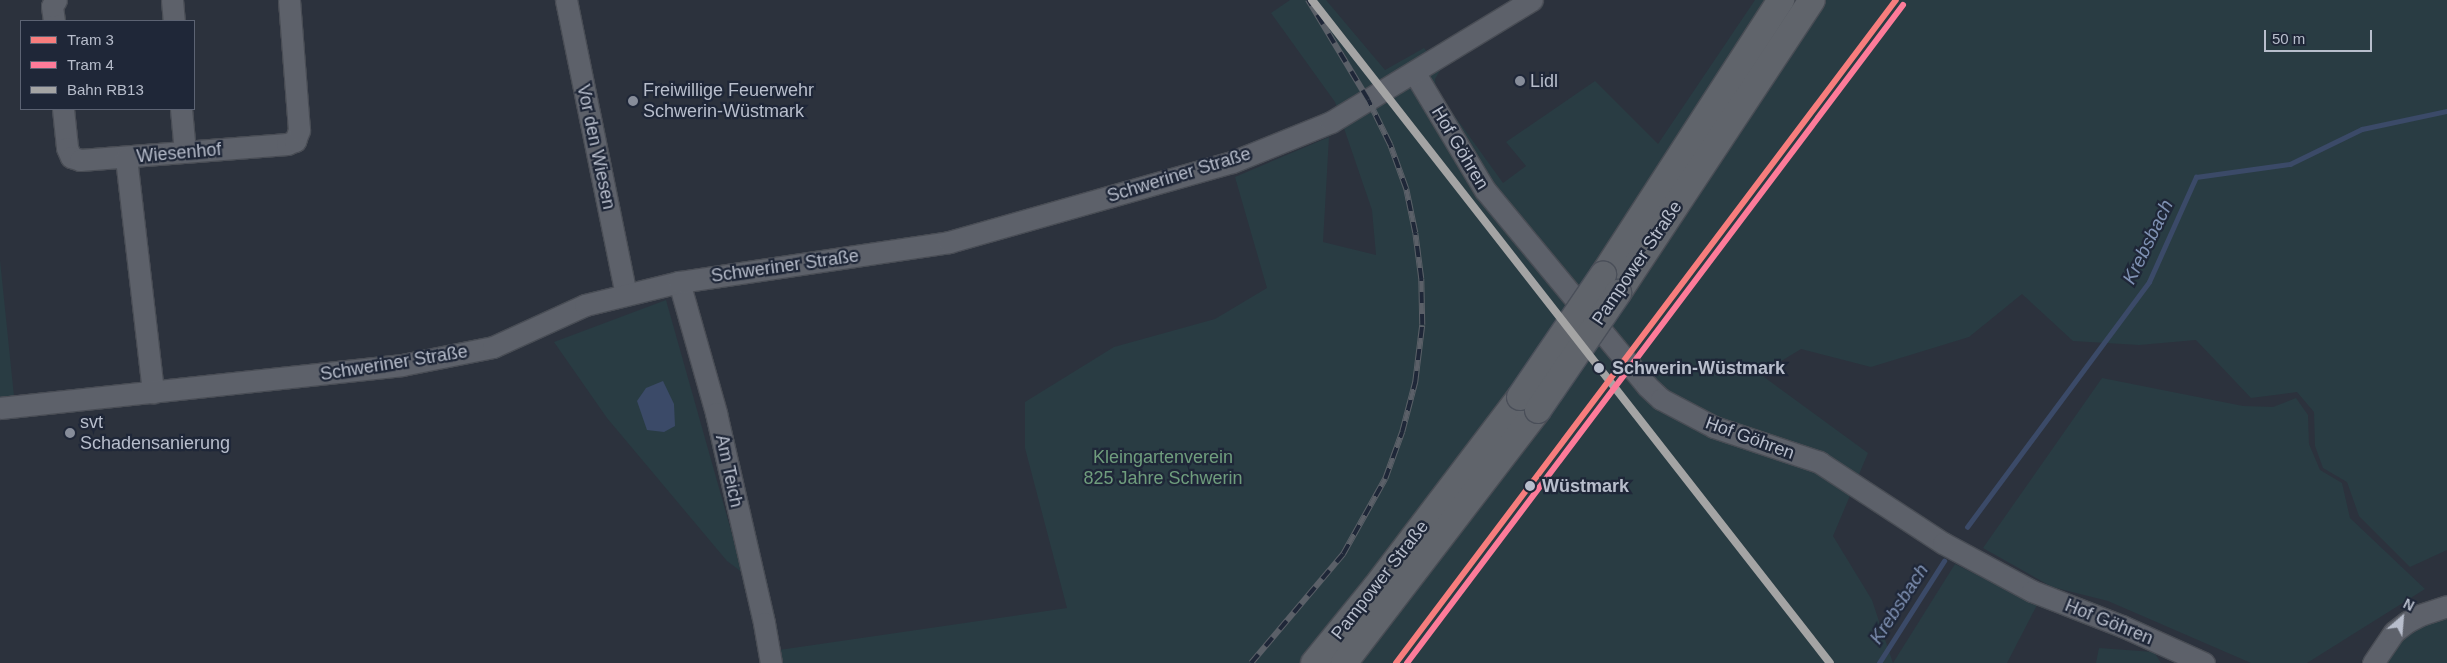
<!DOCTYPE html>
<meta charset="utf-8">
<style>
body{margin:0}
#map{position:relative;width:2447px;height:663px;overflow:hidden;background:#2c323d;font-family:Helvetica,sans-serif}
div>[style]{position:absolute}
.green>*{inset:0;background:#293c43}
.water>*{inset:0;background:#3b4a68}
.stream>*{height:4.5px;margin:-2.25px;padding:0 2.25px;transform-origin:2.25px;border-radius:2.25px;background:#3b4a68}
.roads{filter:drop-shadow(1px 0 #494d55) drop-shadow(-1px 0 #494d55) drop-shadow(0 1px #494d55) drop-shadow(0 -1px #494d55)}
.minor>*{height:21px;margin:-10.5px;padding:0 10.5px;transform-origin:10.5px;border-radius:10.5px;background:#5d616a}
.major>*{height:26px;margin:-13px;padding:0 13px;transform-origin:13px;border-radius:13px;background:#60646b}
.rail>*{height:5.5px;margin-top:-2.75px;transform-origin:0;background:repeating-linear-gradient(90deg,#1f2738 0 11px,#5b6068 0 22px);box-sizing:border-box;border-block:1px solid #5b6068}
.bridges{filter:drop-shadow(1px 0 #4a4f59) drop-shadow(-1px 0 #4a4f59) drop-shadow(0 1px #4a4f59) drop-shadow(0 -1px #4a4f59)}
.major-bridge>*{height:26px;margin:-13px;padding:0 13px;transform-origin:13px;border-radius:13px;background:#60646b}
.rail-1>*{height:8px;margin:-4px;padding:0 4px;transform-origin:4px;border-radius:4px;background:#a4a4a4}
.tram-1>*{height:6px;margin:-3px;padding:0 3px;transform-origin:3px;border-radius:3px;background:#f77d7d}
.tram-2>*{height:6px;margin:-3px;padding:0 3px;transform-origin:3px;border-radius:3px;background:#fd7b99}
.dots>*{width:14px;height:14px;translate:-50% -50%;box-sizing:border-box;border:2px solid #1f2738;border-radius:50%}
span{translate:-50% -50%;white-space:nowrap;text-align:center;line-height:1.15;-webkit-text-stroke:4.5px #1f2738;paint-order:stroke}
.poi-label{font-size:18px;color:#b8becc}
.left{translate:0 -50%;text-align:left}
.street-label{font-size:18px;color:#b8becc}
.stop-label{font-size:18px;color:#b8becc;font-weight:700}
.park-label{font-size:18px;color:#6f9d7d}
.water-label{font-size:19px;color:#7f91b3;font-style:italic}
.legend{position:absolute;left:20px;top:20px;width:175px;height:90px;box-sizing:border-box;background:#1f2738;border:1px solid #5c6373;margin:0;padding:6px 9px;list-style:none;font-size:15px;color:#b8becc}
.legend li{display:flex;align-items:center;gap:10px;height:25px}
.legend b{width:25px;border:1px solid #5c6373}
.north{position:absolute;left:2377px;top:593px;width:50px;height:50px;-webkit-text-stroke:4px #1f2738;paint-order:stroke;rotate:27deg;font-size:14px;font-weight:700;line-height:20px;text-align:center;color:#b8becc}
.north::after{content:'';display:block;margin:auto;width:18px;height:22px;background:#b8becc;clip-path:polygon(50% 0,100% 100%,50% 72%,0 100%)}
.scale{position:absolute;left:2264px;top:30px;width:108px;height:22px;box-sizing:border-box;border:2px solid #b8becc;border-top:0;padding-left:6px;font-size:15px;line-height:18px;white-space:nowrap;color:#b8becc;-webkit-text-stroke:4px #1f2738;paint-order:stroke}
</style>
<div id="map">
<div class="green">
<i style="clip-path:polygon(1290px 0,1326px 0,1385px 70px,1424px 48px,1441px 69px,1435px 79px,1436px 90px,1503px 183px,1526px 166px,1506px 142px,1595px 81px,1658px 144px,1755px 0,2447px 0,2447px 550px,2410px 567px,2359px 516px,2347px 482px,2323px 468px,2315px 446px,2314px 412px,2297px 392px,2251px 398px,2196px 340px,2139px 345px,2073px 341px,2022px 294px,1969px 337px,1871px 367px,1801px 349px,1760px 374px,1868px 453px,1833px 536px,1872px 600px,1893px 663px,782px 663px,779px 650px,1067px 608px,1025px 448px,1025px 402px,1114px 347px,1215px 319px,1267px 288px,1235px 177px,1329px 137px,1323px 242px,1376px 255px,1372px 210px,1335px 102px,1271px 13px)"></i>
<i style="clip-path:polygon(0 260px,15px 406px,0 408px)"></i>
<i style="clip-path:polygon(666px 300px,743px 573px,727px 561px,607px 418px,554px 342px)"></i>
<i style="clip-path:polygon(2102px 378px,2243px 406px,2273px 407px,2296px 398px,2308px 415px,2309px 444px,2320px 470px,2342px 483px,2350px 518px,2425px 589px,2307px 663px,2251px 663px,2108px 601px,2052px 587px,1983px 548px)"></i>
<i style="clip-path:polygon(1955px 564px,2037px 605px,2007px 663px,1893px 663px)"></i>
<i style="clip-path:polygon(2447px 606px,2447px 663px,2373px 663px,2394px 632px)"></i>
<i style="clip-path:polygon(2099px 648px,2154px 652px,2161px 663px,2096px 663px)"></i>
</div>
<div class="water">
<i style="clip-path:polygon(663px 381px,674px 404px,675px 426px,664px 432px,647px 430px,637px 401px,646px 388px)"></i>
</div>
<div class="stream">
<i style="left:1967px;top:527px;width:305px;rotate:-53.4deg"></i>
<i style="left:2149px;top:282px;width:115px;rotate:-65.9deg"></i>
<i style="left:2196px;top:177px;width:95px;rotate:-7.9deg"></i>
<i style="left:2290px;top:164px;width:80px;rotate:-25.9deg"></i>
<i style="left:2362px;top:129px;width:87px;rotate:-12deg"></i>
<i style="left:1879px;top:663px;width:121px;rotate:-57.5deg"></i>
</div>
<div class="roads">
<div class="minor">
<i style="left:172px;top:0;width:21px;rotate:85deg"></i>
<i style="left:566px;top:0;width:300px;rotate:78.5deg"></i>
<i style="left:54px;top:21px;width:15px;rotate:-98deg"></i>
<i style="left:52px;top:6px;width:7px;rotate:-56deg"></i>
<i style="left:1414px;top:72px;width:138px;rotate:59deg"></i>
<i style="left:1485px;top:190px;width:254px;rotate:50.4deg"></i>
<i style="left:1647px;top:386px;width:19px;rotate:43deg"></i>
<i style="left:1661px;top:399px;width:60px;rotate:27.8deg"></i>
<i style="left:1714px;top:427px;width:111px;rotate:18.4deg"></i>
<i style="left:1819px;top:462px;width:148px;rotate:33.2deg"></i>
<i style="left:1943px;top:543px;width:101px;rotate:28.3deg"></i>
<i style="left:2032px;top:591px;width:97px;rotate:21.3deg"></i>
<i style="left:2122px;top:626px;width:90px;rotate:24.3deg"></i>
<i style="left:63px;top:109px;width:39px;rotate:84deg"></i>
<i style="left:67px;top:148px;width:10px;rotate:66deg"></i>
<i style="left:71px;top:157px;width:9px;rotate:18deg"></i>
<i style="left:80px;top:160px;width:208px;rotate:-4.4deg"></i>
<i style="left:287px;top:144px;width:9px;rotate:-21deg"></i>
<i style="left:295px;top:141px;width:12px;rotate:-70deg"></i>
<i style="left:299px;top:130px;width:130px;rotate:-94.4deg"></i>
<i style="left:181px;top:109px;width:43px;rotate:84.7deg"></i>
<i style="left:126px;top:158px;width:236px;rotate:83.4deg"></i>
<i style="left:679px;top:282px;width:136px;rotate:74.2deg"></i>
<i style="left:716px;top:413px;width:215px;rotate:77.1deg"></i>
<i style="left:764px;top:623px;width:41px;rotate:80.1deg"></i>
<i style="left:0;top:408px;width:404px;rotate:-6.1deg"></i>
<i style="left:402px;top:365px;width:93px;rotate:-11.2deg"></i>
<i style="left:493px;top:347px;width:101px;rotate:-24.5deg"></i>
<i style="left:585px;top:305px;width:97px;rotate:-13.7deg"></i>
<i style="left:679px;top:282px;width:273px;rotate:-8.4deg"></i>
<i style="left:949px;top:242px;width:294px;rotate:-15.8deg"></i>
<i style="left:1232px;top:162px;width:107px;rotate:-22deg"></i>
<i style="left:1331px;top:122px;width:235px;rotate:-31.3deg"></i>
<i style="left:2373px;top:663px;width:37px;rotate:-56deg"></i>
<i style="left:2394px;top:632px;width:16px;rotate:-38deg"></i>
<i style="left:2407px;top:622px;width:15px;rotate:-28deg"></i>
<i style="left:2420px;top:615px;width:28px;rotate:-18deg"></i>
</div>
<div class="major">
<i style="left:1603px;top:275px;width:328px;rotate:-57.1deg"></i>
<i style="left:1618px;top:293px;width:351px;rotate:-56.5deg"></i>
<i style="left:1314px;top:663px;width:97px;rotate:-50.9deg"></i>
<i style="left:1375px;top:588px;width:240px;rotate:-52.8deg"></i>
<i style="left:1344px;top:663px;width:319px;rotate:-52.5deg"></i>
</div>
</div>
<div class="rail">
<i style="left:1251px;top:663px;width:143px;rotate:-49.8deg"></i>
<i style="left:1343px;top:554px;width:86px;rotate:-60.8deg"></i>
<i style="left:1385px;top:479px;width:50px;rotate:-70.1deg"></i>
<i style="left:1402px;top:432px;width:52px;rotate:-75.4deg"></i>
<i style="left:1415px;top:382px;width:57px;rotate:-83deg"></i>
<i style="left:1422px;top:325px;width:46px;rotate:-91.2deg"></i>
<i style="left:1421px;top:279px;width:46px;rotate:-97.4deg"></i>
<i style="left:1415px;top:233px;width:45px;rotate:-101.6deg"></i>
<i style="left:1406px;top:189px;width:47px;rotate:-110deg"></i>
<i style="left:1390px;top:145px;width:50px;rotate:-116.1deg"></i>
<i style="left:1368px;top:100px;width:117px;rotate:-121deg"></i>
</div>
<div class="bridges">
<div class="major-bridge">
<i style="left:1520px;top:397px;width:148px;rotate:-55.8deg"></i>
<i style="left:1538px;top:410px;width:142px;rotate:-55.6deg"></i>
</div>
</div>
<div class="rail-1">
<i style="left:1312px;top:0;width:841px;rotate:52deg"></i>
</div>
<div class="tram-1">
<i style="left:1396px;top:663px;width:830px;rotate:-52.98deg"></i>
</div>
<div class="tram-2">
<i style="left:1407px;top:663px;width:824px;rotate:-52.99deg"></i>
</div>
<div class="dots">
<i style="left:1520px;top:81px;background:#878d9a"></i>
<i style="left:633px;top:101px;background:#878d9a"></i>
<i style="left:1599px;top:368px;background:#b8becc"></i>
<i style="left:70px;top:433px;background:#878d9a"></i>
<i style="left:1530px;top:486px;background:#b8becc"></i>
</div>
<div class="poi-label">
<span class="left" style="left:1530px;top:81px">Lidl</span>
<span class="left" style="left:643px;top:101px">Freiwillige Feuerwehr<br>Schwerin-Wüstmark</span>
<span class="left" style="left:80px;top:433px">svt<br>Schadensanierung</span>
</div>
<div class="street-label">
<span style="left:596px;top:147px;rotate:78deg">Vor den Wiesen</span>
<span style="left:1460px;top:148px;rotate:59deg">Hof Göhren</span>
<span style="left:179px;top:153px;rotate:-5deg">Wiesenhof</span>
<span style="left:1179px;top:175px;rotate:-17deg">Schweriner Straße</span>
<span style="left:1637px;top:263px;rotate:-56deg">Pampower Straße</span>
<span style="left:785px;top:266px;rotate:-8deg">Schweriner Straße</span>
<span style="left:394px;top:363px;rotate:-9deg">Schweriner Straße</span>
<span style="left:1750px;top:438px;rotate:20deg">Hof Göhren</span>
<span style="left:729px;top:471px;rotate:78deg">Am Teich</span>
<span style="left:1380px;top:580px;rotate:-52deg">Pampower Straße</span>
<span style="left:2109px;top:622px;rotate:22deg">Hof Göhren</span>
</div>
<div class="stop-label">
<span class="left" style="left:1612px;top:368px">Schwerin-Wüstmark</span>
<span class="left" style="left:1542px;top:486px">Wüstmark</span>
</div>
<div class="park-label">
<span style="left:1163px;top:468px">Kleingartenverein<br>825 Jahre Schwerin</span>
</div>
<div class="water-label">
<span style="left:2148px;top:242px;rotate:-64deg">Krebsbach</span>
<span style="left:1899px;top:604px;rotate:-57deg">Krebsbach</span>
</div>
<ul class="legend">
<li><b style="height:6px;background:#f77d7d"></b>Tram 3</li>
<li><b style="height:6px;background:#fd7b99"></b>Tram 4</li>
<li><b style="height:6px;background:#a4a4a4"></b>Bahn RB13</li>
</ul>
<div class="north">N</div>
<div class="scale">50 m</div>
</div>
